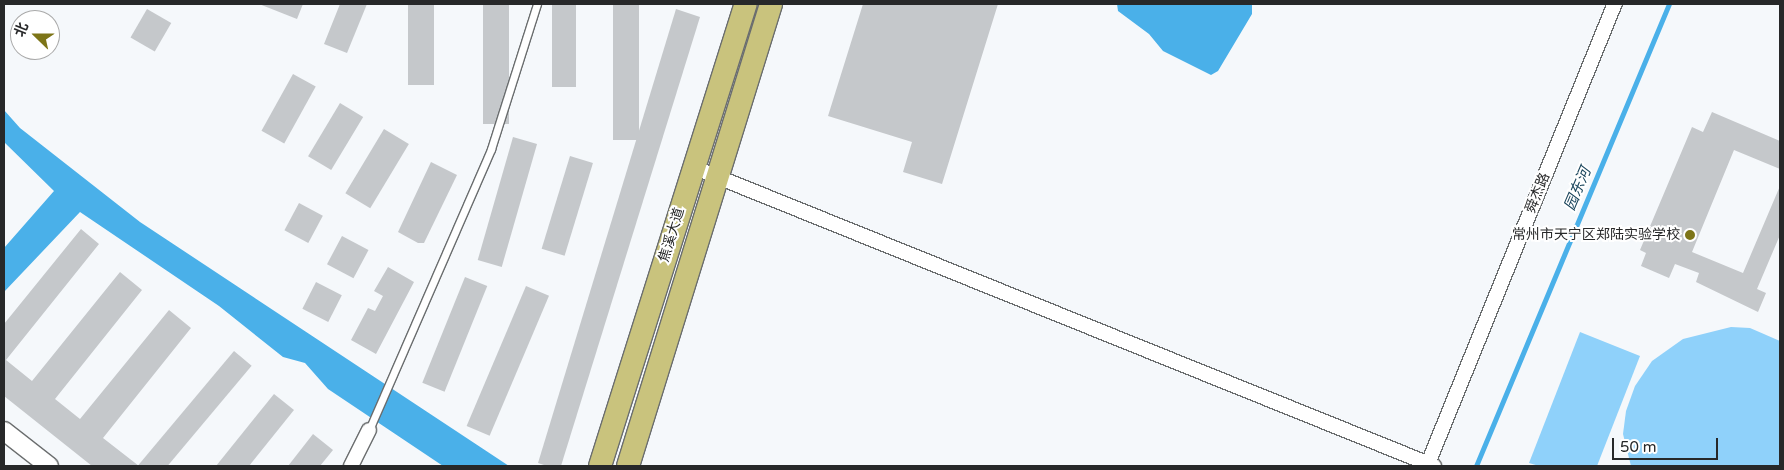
<!DOCTYPE html>
<meta charset="utf-8">
<style>
body{margin:0}
#map{position:relative;width:1784px;height:470px;overflow:hidden;background:#f5f8fb;font-family:"Varela Round","Noto Sans SC",sans-serif}
div>[style]{position:absolute}
.green>*{inset:0;background:#8fd1fa}
.water>*{inset:0;background:#4ab0e9}
.stream>*{height:4.5px;margin:-2.25px;padding:0 2.25px;transform-origin:2.25px;border-radius:2.25px;background:#4ab0e9}
.building>*{inset:0;background:#c5c8cb;transform-origin:0 0}
.roads{filter:drop-shadow(1px 0 #6a6d6e) drop-shadow(-1px 0 #6a6d6e) drop-shadow(0 1px #6a6d6e) drop-shadow(0 -1px #6a6d6e)}
.service>*{height:7px;margin:-3.5px;padding:0 3.5px;transform-origin:3.5px;border-radius:3.5px;background:#fff}
.minor>*{height:14px;margin:-7px;padding:0 7px;transform-origin:7px;border-radius:7px;background:#fff}
.tertiary>*{height:18px;margin:-9px;padding:0 9px;transform-origin:9px;border-radius:9px;background:#fff}
.primary>*{height:22px;margin:-11px;padding:0 11px;transform-origin:11px;border-radius:11px;background:#c9c37d}
.dots>*{width:14px;height:14px;translate:-50% -50%;box-sizing:border-box;border:2px solid #fff;border-radius:50%}
span{translate:-50% -50%;white-space:nowrap;text-align:center;line-height:1.15;-webkit-text-stroke:4px #fff;paint-order:stroke}
.street-label{font-size:14px;color:#272829}
.poi-label{font-size:14px;color:#272829}
.right{translate:-100% -50%;text-align:right}
.water-label{font-size:15px;color:#19445b;font-style:italic}
.frame{position:absolute;inset:0;border:5px solid #272829;pointer-events:none}
.north{position:absolute;left:10px;top:10px;width:50px;height:50px;box-sizing:border-box;background:#fff;border:1px solid #a9a9a9;border-radius:50%;rotate:292deg;font-size:14px;font-weight:700;line-height:20px;text-align:center;color:#272829}
.north::after{content:'';display:block;margin:auto;width:18px;height:22px;background:#7d7518;clip-path:polygon(50% 0,100% 100%,50% 72%,0 100%)}
.scale{position:absolute;left:1612px;top:438px;width:106px;height:22px;box-sizing:border-box;border:2px solid #272829;border-top:0;padding-left:6px;font-size:15px;line-height:18px;white-space:nowrap;color:#272829;-webkit-text-stroke:4px #fff;paint-order:stroke}
</style>
<div id="map">
<div class="green">
<i style="clip-path:polygon(1731px 327px,1750px 328px,1780px 341px,1780px 466px,1631px 466px,1623px 434px,1626px 411px,1635px 386px,1652px 361px,1683px 339px)"></i>
<i style="clip-path:polygon(1580px 332px,1640px 356px,1597px 466px,1539px 466px,1529px 463px)"></i>
</div>
<div class="water">
<i style="clip-path:polygon(1117px 4px,1252px 4px,1252px 14px,1218px 71px,1211px 75px,1163px 51px,1149px 34px,1118px 11px)"></i>
<i style="clip-path:polygon(4px 110px,20px 128px,140px 222px,509px 466px,443px 466px,328px 389px,305px 363px,283px 357px,219px 306px,80px 212px,4px 292px,4px 248px,54px 191px,4px 142px)"></i>
</div>
<div class="stream">
<i style="left:1476px;top:466px;width:501px;rotate:-67.33deg"></i>
</div>
<div class="building">
<i style="clip-path:polygon(259px 4px,303px 4px,297px 19px)"></i>
<i style="clip-path:polygon(340px 4px,367px 4px,347px 53px,324px 44px)"></i>
<i style="left:408px;top:4px;width:26px;height:81px"></i>
<i style="left:483px;top:4px;width:26px;height:120px"></i>
<i style="left:552px;top:4px;width:24px;height:83px"></i>
<i style="left:613px;top:4px;width:26px;height:136px"></i>
<i style="clip-path:polygon(863px 4px,998px 4px,942px 184px,903px 172px,912px 142px,828px 116px)"></i>
<i style="left:147px;top:9px;width:28px;height:33px;rotate:30deg"></i>
<i style="clip-path:polygon(676px 9px,700px 17px,561px 466px,547px 466px,538px 463px)"></i>
<i style="left:293px;top:74px;width:26px;height:65px;rotate:29deg"></i>
<i style="left:340px;top:103px;width:27px;height:62px;rotate:31deg"></i>
<i style="clip-path:polygon(1712px 112px,1780px 141px,1780px 169px,1734px 150px,1692px 252px,1743px 273px,1780px 186px,1780px 235px,1757px 289px,1766px 293px,1758px 312px,1696px 282px,1699px 273px,1675px 264px,1669px 278px,1641px 266px,1646px 253px,1640px 250px,1692px 127px,1703px 132px)"></i>
<i style="left:384px;top:129px;width:29px;height:75px;rotate:31deg"></i>
<i style="left:513px;top:137px;width:25px;height:128px;rotate:16deg"></i>
<i style="left:570px;top:156px;width:24px;height:97px;rotate:17deg"></i>
<i style="clip-path:polygon(431px 162px,457px 175px,424px 243px,418px 243px,398px 232px)"></i>
<i style="left:299px;top:203px;width:27px;height:31px;rotate:28deg"></i>
<i style="clip-path:polygon(81px 229px,99px 244px,6px 360px,32px 381px,120px 272px,142px 290px,55px 399px,80px 419px,169px 310px,191px 328px,103px 438px,139px 466px,92px 466px,4px 396px,4px 324px)"></i>
<i style="left:342px;top:236px;width:30px;height:32px;rotate:28deg"></i>
<i style="clip-path:polygon(388px 267px,414px 282px,376px 354px,351px 340px,368px 308px,375px 311px,383px 296px,374px 291px)"></i>
<i style="left:465px;top:277px;width:24px;height:114px;rotate:22deg"></i>
<i style="left:316px;top:282px;width:29px;height:30px;rotate:27deg"></i>
<i style="left:526px;top:286px;width:25px;height:152px;rotate:23deg"></i>
<i style="left:234px;top:351px;width:23px;height:149px;rotate:40deg"></i>
<i style="clip-path:polygon(274px 394px,294px 410px,249px 466px,216px 466px)"></i>
<i style="clip-path:polygon(313px 434px,333px 450px,320px 466px,288px 466px)"></i>
</div>
<div class="roads">
<div class="service">
<i style="left:369px;top:430px;width:306px;rotate:-66.5deg"></i>
<i style="left:491px;top:149px;width:152px;rotate:-72.4deg"></i>
</div>
<div class="minor">
<i style="left:693px;top:167px;width:799px;rotate:21.97deg"></i>
<i style="left:351px;top:466px;width:40px;rotate:-63.4deg"></i>
<i style="left:1427px;top:466px;width:499px;rotate:-67.9deg"></i>
</div>
<div class="tertiary">
<i style="left:4px;top:431px;width:57px;rotate:37.9deg"></i>
</div>
<div class="primary">
<i style="left:600px;top:466px;width:485px;rotate:-72.5deg"></i>
<i style="left:628px;top:466px;width:484px;rotate:-72.8deg"></i>
</div>
</div>
<div class="dots">
<i style="left:1690px;top:235px;background:#7d7518"></i>
</div>
<div class="street-label">
<span style="left:1538px;top:193px;rotate:-68deg">舜杰路</span>
<span style="left:672px;top:235px;rotate:-73deg">焦溪大道</span>
</div>
<div class="poi-label">
<span class="right" style="left:1680px;top:235px">常州市天宁区郑陆实验学校</span>
</div>
<div class="water-label">
<span style="left:1578px;top:189px;rotate:-67deg">园东河</span>
</div>
<div class="frame"></div>
<div class="north">北</div>
<div class="scale">50 m</div>
</div>
